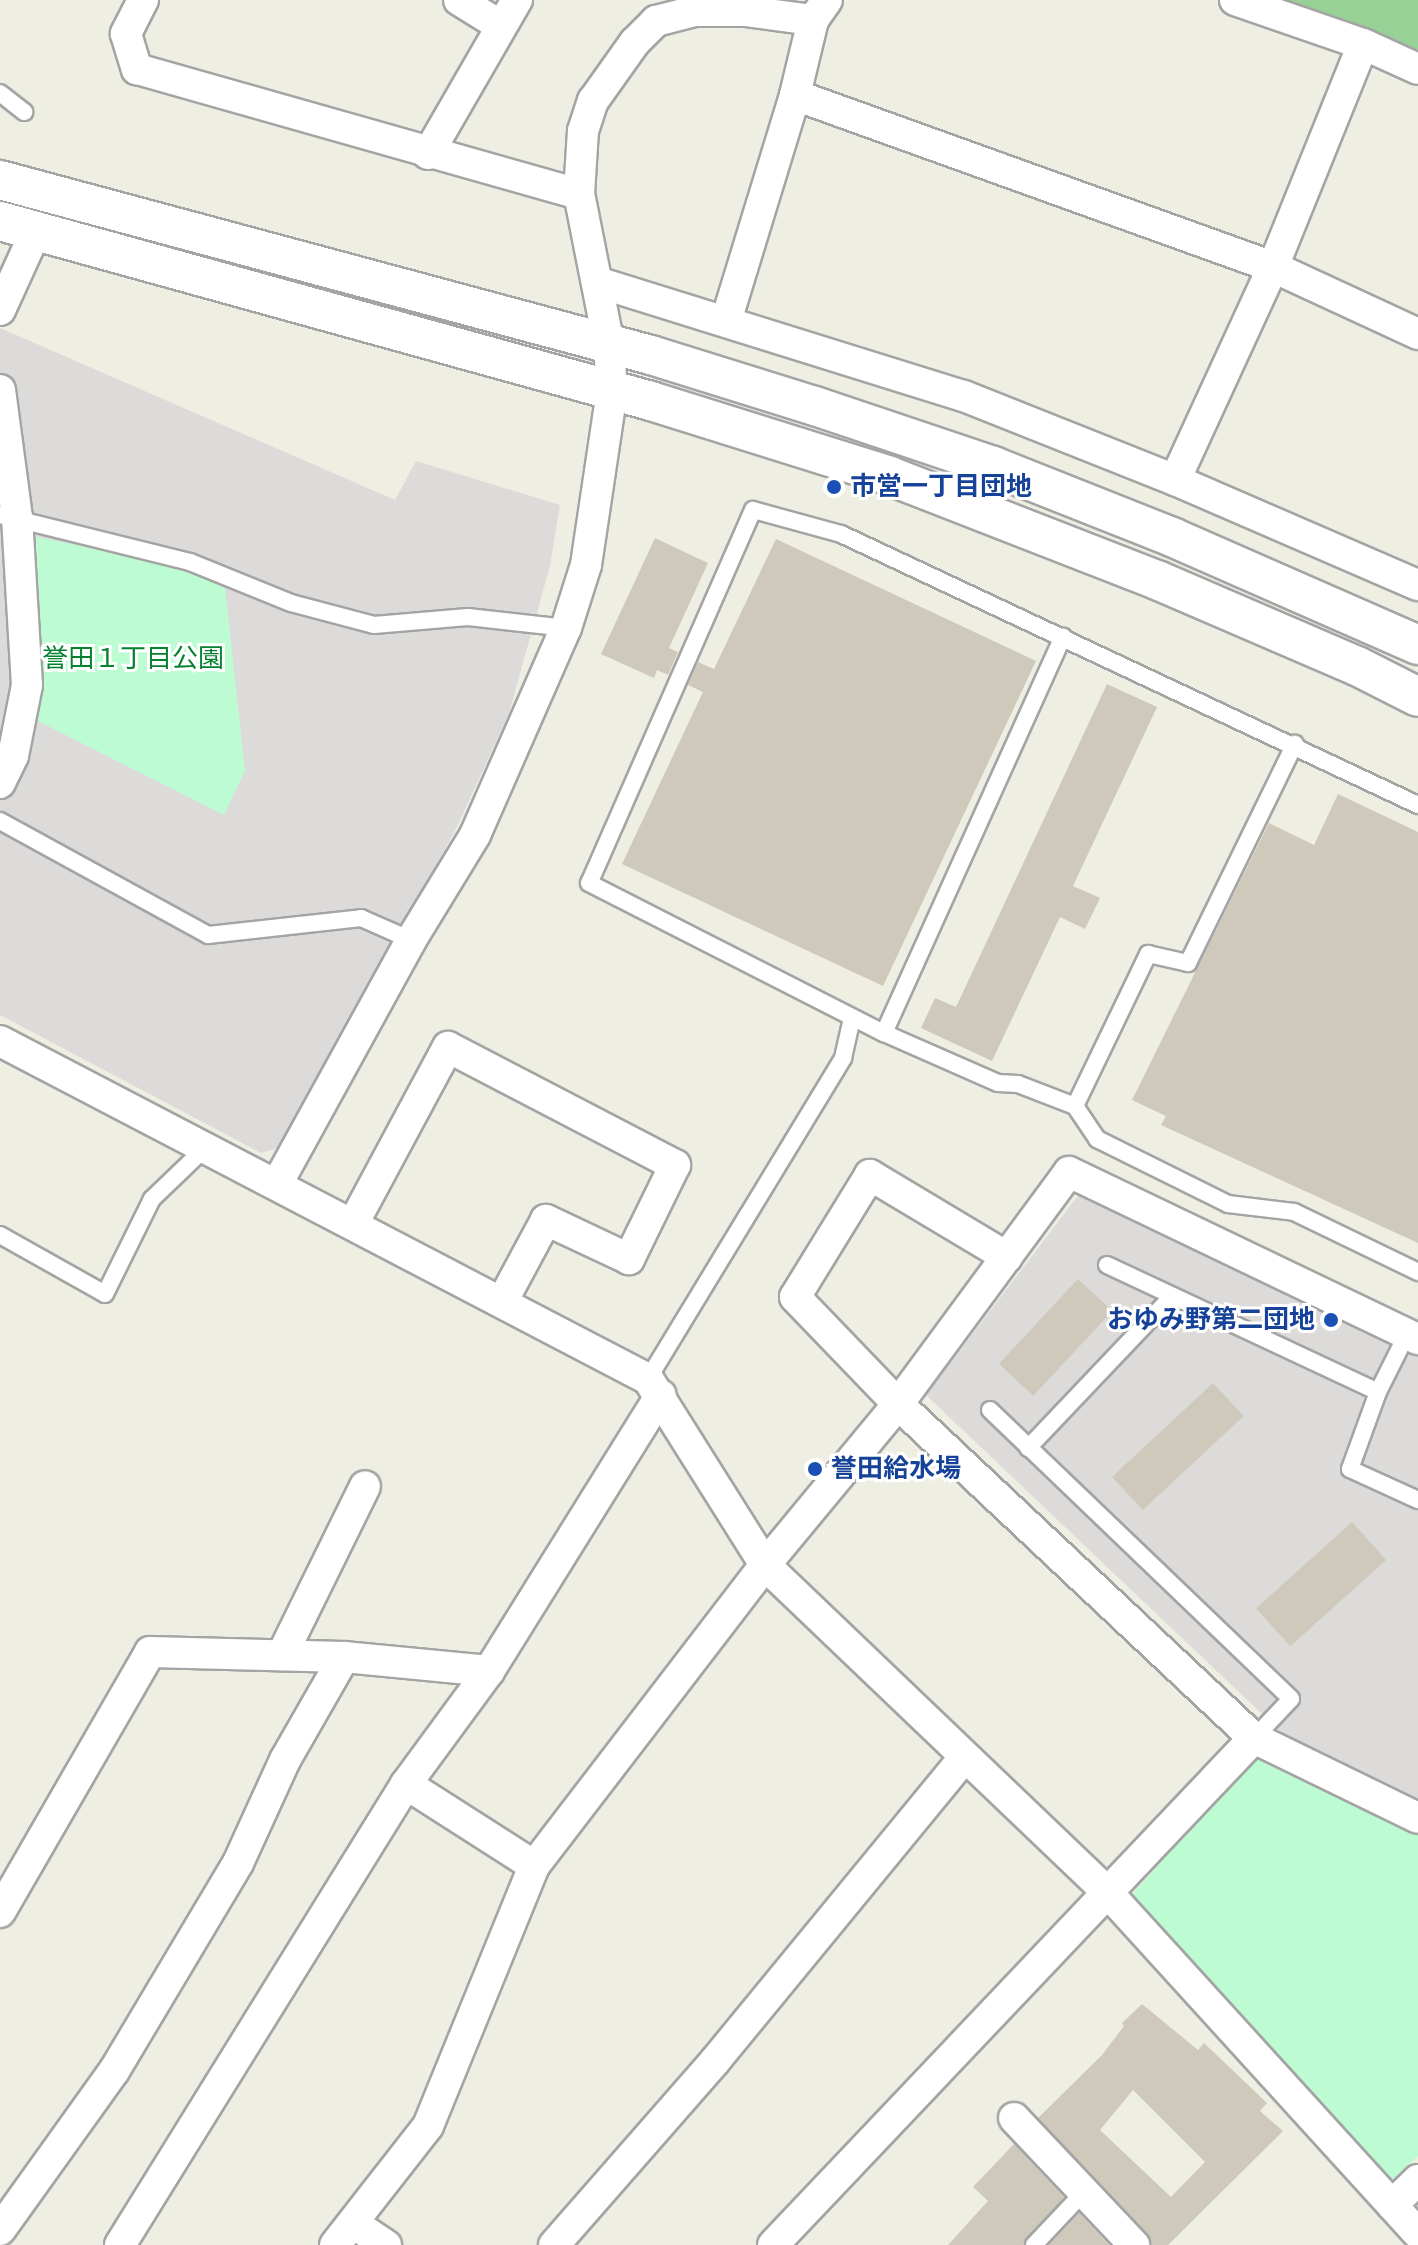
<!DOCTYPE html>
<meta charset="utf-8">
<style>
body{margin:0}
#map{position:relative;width:1418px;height:2245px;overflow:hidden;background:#efeee3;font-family:"DejaVu Sans","Noto Sans JP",sans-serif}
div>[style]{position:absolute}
.residential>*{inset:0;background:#dcdbda}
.forest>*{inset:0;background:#98d195}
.park>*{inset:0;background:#bdfcd2}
.building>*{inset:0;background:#cfc9bc;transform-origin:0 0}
.roads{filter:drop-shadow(2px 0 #a4a4a4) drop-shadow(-2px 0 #a4a4a4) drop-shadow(0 2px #a4a4a4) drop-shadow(0 -2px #a4a4a4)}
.service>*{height:16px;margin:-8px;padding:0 8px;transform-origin:8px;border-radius:8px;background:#fff}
.minor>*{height:30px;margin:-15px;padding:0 15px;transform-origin:15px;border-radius:15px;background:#fff}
.tertiary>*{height:38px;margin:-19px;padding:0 19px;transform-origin:19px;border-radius:19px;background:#fff}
.dots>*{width:22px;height:22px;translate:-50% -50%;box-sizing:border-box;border:4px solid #fff;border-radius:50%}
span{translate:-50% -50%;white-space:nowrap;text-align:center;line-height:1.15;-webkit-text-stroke:6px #fff;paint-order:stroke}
.transit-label{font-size:26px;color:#164399;font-weight:700}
.left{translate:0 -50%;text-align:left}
.right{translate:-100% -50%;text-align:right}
.park-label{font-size:26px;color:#06812f}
</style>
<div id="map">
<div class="residential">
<i style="clip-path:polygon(0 328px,395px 500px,416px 461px,560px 505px,550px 566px,509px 713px,457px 827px,285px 1146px,261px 1153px,0 1015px)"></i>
<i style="clip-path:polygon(1083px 1189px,1418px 1352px,1418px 1799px,1282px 1733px,926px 1395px)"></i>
</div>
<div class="forest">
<i style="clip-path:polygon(1256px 0,1418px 0,1418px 63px)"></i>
</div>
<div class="park">
<i style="clip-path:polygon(32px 536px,174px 565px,225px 588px,245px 771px,224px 815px,36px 720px)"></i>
<i style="clip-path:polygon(1262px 1750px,1418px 1830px,1418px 2156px,1383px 2188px,1127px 1900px)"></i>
</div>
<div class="building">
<i style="clip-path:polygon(655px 538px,708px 563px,669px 648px,678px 652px,668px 675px,657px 670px,654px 678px,601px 654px)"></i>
<i style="clip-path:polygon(776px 539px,1036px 661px,883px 986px,622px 864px,703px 692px,688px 685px,698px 662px,714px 669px)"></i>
<i style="clip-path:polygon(1107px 684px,1157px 707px,1073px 886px,1100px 898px,1085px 929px,1060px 917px,992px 1061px,921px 1028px,935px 998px,956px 1007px)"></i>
<i style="clip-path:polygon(1338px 794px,1418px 832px,1418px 1243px,1161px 1125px,1166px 1116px,1132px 1100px,1269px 823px,1314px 845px)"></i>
<i style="left:1078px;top:1279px;width:47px;height:116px;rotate:43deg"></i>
<i style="left:1213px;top:1383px;width:45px;height:138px;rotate:47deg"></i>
<i style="left:1352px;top:1522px;width:51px;height:129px;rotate:48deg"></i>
<i style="clip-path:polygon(evenodd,1142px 2004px,1198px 2050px,1204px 2043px,1267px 2103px,1260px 2111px,1283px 2131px,1168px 2245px,1152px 2245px,1147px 2233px,1038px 2118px,1102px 2055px,1124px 2026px,1122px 2023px,1142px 2004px,1133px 2090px,1205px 2162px,1171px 2197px,1100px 2130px,1133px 2090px)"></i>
<i style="clip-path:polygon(1014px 2144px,1064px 2197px,1023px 2245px,948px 2245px,988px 2201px,973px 2187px)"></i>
<i style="clip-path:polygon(1079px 2213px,1109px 2245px,1049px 2245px)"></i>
</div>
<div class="roads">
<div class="service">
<i style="left:0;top:93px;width:31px;rotate:38deg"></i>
<i style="left:0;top:515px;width:196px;rotate:13.9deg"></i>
<i style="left:190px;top:562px;width:109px;rotate:22.1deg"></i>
<i style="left:291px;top:603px;width:86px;rotate:14.8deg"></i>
<i style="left:374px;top:625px;width:94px;rotate:-4.9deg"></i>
<i style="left:468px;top:617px;width:99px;rotate:6.4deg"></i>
<i style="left:1418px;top:805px;width:637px;rotate:-154.84deg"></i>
<i style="left:841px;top:534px;width:91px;rotate:-164.7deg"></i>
<i style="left:753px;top:510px;width:407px;rotate:113.7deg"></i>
<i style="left:589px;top:883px;width:331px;rotate:27deg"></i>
<i style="left:884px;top:1033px;width:124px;rotate:23.7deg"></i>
<i style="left:998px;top:1083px;width:20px;rotate:3deg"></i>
<i style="left:1018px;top:1084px;width:61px;rotate:21.1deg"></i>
<i style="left:1075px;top:1106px;width:40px;rotate:56deg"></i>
<i style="left:1097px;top:1139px;width:146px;rotate:26.4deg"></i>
<i style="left:1228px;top:1204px;width:66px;rotate:6.9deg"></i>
<i style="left:1294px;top:1212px;width:138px;rotate:25.8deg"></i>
<i style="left:0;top:821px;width:237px;rotate:28.7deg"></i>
<i style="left:208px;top:935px;width:154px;rotate:-6.3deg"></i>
<i style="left:361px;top:918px;width:55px;rotate:23.7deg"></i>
<i style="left:884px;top:1033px;width:435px;rotate:-65.7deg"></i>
<i style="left:1075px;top:1106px;width:169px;rotate:-64.3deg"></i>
<i style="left:1148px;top:954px;width:41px;rotate:12.7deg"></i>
<i style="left:1188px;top:963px;width:244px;rotate:-64deg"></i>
<i style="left:0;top:1235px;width:120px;rotate:29.3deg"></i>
<i style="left:105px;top:1294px;width:106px;rotate:-63.7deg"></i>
<i style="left:152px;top:1199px;width:75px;rotate:-43.9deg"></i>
<i style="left:1107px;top:1265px;width:299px;rotate:25.1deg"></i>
<i style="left:1407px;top:1334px;width:65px;rotate:116.6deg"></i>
<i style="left:1378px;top:1392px;width:82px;rotate:110deg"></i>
<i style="left:1350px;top:1469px;width:75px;rotate:24.5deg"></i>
<i style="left:648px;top:1379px;width:376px;rotate:-58.7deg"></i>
<i style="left:843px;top:1058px;width:41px;rotate:-77.3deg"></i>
<i style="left:990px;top:1410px;width:417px;rotate:43.8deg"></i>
<i style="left:1291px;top:1699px;width:54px;rotate:133.5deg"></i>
<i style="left:1028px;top:1448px;width:209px;rotate:-46.5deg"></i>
<i style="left:1034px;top:2245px;width:71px;rotate:-46.7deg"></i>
</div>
<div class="minor">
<i style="left:143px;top:0;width:38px;rotate:117deg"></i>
<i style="left:126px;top:34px;width:37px;rotate:73deg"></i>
<i style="left:137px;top:69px;width:459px;rotate:15.8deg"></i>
<i style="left:459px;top:0;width:49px;rotate:31.8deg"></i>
<i style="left:1235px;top:0;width:135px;rotate:19deg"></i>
<i style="left:1363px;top:44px;width:60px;rotate:24.4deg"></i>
<i style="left:795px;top:95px;width:508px;rotate:19.79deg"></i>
<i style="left:1273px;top:267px;width:160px;rotate:24.8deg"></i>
<i style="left:428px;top:154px;width:178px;rotate:-60deg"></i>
<i style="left:597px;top:282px;width:384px;rotate:17.3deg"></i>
<i style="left:964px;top:396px;width:227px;rotate:21.7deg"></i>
<i style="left:1175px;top:480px;width:265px;rotate:23.4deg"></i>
<i style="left:0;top:310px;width:87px;rotate:-65.5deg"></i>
<i style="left:726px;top:321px;width:236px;rotate:-73deg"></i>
<i style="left:795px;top:95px;width:77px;rotate:-76.5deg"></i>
<i style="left:813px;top:20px;width:24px;rotate:-55deg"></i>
<i style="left:0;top:390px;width:128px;rotate:82.4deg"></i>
<i style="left:17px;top:517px;width:168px;rotate:86.6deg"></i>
<i style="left:27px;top:685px;width:72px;rotate:101.2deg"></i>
<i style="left:13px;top:756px;width:30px;rotate:116deg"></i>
<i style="left:1175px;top:480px;width:234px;rotate:-65.3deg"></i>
<i style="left:1273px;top:267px;width:240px;rotate:-68deg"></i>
<i style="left:0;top:1041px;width:731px;rotate:27.55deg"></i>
<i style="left:648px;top:1379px;width:220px;rotate:57.8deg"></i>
<i style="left:765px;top:1565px;width:476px;rotate:43.7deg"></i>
<i style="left:1109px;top:1894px;width:459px;rotate:47.7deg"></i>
<i style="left:277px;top:1184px;width:278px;rotate:-61.2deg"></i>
<i style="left:411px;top:940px;width:123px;rotate:-58.6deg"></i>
<i style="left:475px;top:835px;width:226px;rotate:-66.3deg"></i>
<i style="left:566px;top:628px;width:66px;rotate:-72.4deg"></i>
<i style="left:586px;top:565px;width:175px;rotate:-81.5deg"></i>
<i style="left:612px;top:392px;width:47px;rotate:-93.7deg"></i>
<i style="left:609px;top:345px;width:154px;rotate:-101.2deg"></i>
<i style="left:579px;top:194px;width:63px;rotate:-86.4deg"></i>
<i style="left:583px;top:131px;width:32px;rotate:-72deg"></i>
<i style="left:593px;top:101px;width:72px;rotate:-54.6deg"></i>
<i style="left:635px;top:42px;width:30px;rotate:-45deg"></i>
<i style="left:656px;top:21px;width:40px;rotate:-14.4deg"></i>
<i style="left:695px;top:11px;width:50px"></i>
<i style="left:745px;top:11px;width:69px;rotate:7.5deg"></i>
<i style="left:353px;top:1224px;width:201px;rotate:-61.8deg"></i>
<i style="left:448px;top:1047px;width:256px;rotate:27.5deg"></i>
<i style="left:675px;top:1165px;width:105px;rotate:116.1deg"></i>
<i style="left:629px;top:1259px;width:92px;rotate:-154.8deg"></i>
<i style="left:546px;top:1220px;width:93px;rotate:118.2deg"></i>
<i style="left:1007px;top:1257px;width:160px;rotate:-149.1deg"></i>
<i style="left:870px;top:1175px;width:143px;rotate:121.6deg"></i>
<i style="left:795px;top:1297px;width:149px;rotate:46.1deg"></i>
<i style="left:898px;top:1404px;width:488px;rotate:43.2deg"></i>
<i style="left:1254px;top:1738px;width:182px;rotate:26deg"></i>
<i style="left:282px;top:1655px;width:188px;rotate:-63.8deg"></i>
<i style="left:406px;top:1784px;width:152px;rotate:32.6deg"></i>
<i style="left:0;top:1912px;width:300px;rotate:-60deg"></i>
<i style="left:150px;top:1652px;width:194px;rotate:1.5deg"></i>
<i style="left:344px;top:1657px;width:146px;rotate:5.5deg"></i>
<i style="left:1014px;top:2118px;width:175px;rotate:46.6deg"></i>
<i style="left:1392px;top:2205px;width:36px;rotate:-44deg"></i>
<i style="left:353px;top:2223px;width:40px;rotate:34deg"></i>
<i style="left:0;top:2230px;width:196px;rotate:-54.4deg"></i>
<i style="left:114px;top:2071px;width:242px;rotate:-59.2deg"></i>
<i style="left:238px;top:1863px;width:113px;rotate:-65.5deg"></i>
<i style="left:285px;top:1760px;width:119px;rotate:-60.2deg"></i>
<i style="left:120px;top:2245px;width:543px;rotate:-58.18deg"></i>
<i style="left:406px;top:1784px;width:140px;rotate:-53.7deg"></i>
<i style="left:489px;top:1671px;width:325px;rotate:-58.1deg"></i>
<i style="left:335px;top:2245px;width:151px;rotate:-52deg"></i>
<i style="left:428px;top:2126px;width:281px;rotate:-67.8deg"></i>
<i style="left:534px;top:1866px;width:379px;rotate:-52.5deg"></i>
<i style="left:765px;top:1565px;width:209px;rotate:-50.4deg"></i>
<i style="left:898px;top:1404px;width:288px;rotate:-53.6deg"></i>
<i style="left:1069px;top:1172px;width:387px;rotate:25.6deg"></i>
<i style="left:554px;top:2245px;width:244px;rotate:-48.8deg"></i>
<i style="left:715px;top:2061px;width:392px;rotate:-50.6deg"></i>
<i style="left:773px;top:2245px;width:699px;rotate:-46.51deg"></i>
</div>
<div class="tertiary">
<i style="left:0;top:180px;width:674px;rotate:15.05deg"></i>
<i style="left:651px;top:355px;width:172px;rotate:17.3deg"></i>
<i style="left:815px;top:406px;width:188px;rotate:18.6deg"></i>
<i style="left:993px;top:466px;width:193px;rotate:21.6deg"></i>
<i style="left:1172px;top:537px;width:269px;rotate:23.7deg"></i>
<i style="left:0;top:221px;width:675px;rotate:15.46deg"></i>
<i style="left:651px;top:401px;width:250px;rotate:17.4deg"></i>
<i style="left:890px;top:476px;width:287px;rotate:21.3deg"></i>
<i style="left:1157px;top:580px;width:218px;rotate:23.3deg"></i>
<i style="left:1357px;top:666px;width:68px;rotate:26.9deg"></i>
</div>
</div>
<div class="dots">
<i style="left:834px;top:487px;background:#1a4fb4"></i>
<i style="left:1331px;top:1320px;background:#1a4fb4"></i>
<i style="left:815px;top:1469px;background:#1a4fb4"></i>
</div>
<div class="transit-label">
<span class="left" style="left:850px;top:487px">市営一丁目団地</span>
<span class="right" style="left:1315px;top:1320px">おゆみ野第二団地</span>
<span class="left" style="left:831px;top:1469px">誉田給水場</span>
</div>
<div class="park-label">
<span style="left:133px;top:659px">誉田１丁目公園</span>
</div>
</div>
